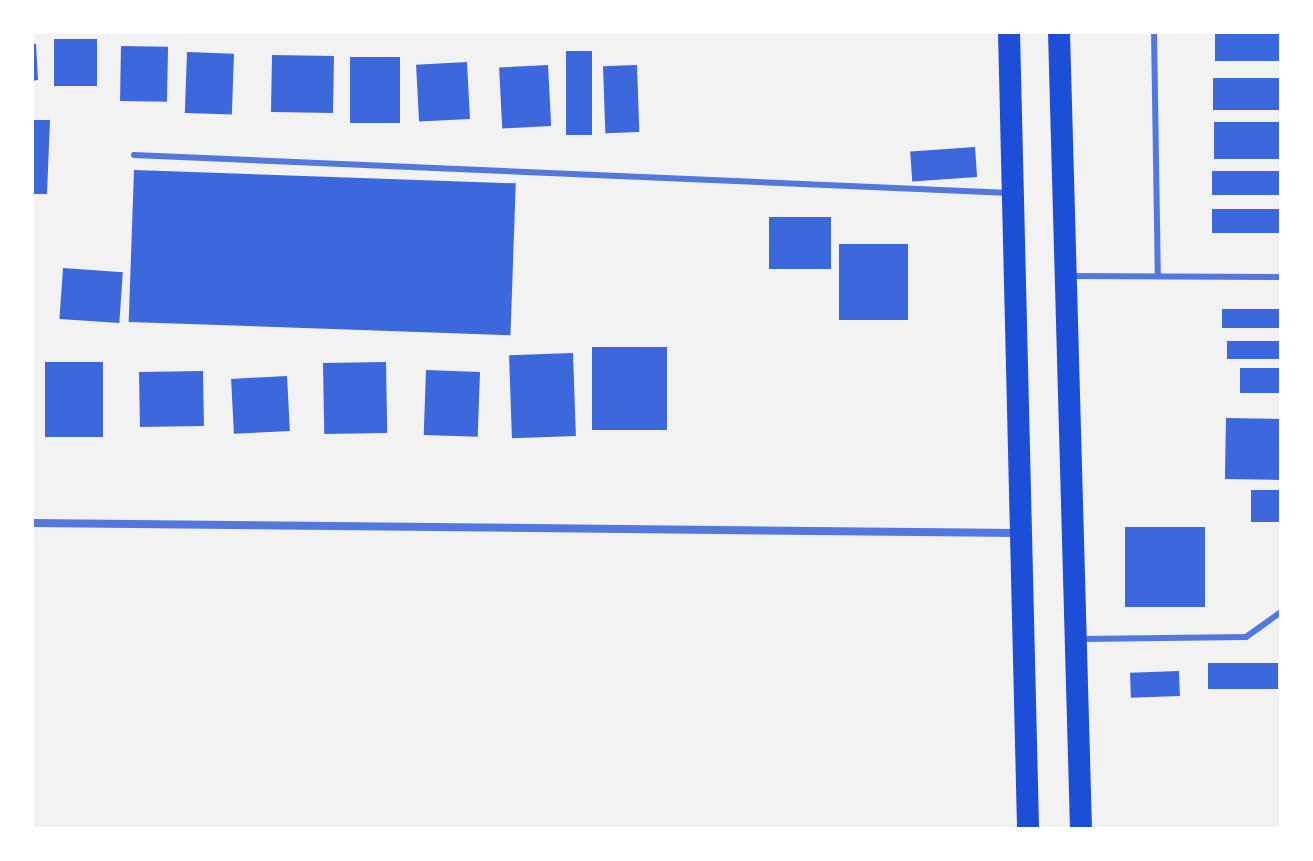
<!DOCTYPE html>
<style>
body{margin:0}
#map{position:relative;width:1313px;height:861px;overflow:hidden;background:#f2f2f2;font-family:"Fira Sans",sans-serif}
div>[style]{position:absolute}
.building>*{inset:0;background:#3d67dc;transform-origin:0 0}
.service>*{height:6px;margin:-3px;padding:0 3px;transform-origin:3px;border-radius:3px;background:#5277de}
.minor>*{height:8px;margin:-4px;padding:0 4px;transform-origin:4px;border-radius:4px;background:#5277de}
.trunk>*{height:22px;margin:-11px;padding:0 11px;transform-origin:11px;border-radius:11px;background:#1d4ed8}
span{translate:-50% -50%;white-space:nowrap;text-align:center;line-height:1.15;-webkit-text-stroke:6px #fff;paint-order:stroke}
.frame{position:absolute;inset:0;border:34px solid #fff;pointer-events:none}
</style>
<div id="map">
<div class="building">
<i style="left:1215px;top:32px;width:66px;height:29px"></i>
<i style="left:54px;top:39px;width:43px;height:47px"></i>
<i style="clip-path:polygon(32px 44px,36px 44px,38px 80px,32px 81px)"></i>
<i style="left:121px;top:46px;width:47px;height:55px;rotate:1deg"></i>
<i style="left:566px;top:51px;width:26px;height:84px"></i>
<i style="left:187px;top:52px;width:47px;height:61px;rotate:2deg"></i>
<i style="left:272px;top:55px;width:62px;height:57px;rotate:1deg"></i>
<i style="left:350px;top:57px;width:50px;height:66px"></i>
<i style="left:467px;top:62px;width:57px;height:51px;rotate:87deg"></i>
<i style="left:548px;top:65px;width:61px;height:49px;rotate:87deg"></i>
<i style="left:637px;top:65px;width:67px;height:34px;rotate:88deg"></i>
<i style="left:1281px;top:78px;width:32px;height:68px;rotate:90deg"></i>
<i style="clip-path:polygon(32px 120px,50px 120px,47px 194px,32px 194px)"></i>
<i style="left:1281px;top:122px;width:37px;height:67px;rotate:90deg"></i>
<i style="left:975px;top:147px;width:30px;height:65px;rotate:86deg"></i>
<i style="left:134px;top:170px;width:382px;height:152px;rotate:2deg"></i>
<i style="left:1281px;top:171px;width:24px;height:69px;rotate:90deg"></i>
<i style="left:1281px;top:209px;width:24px;height:69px;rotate:90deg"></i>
<i style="left:831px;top:217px;width:52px;height:62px;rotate:90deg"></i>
<i style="left:908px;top:244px;width:76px;height:69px;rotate:90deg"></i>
<i style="left:63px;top:268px;width:60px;height:51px;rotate:4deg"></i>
<i style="left:1281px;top:309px;width:19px;height:59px;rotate:90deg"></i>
<i style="left:1281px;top:341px;width:18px;height:54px;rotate:90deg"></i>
<i style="left:592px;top:347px;width:75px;height:83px"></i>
<i style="left:573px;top:353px;width:83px;height:64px;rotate:88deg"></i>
<i style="left:45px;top:362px;width:58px;height:75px"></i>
<i style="left:386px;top:362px;width:71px;height:63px;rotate:89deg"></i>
<i style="left:1281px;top:368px;width:25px;height:41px;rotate:90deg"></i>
<i style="left:426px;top:370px;width:54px;height:65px;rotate:2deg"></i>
<i style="left:203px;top:371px;width:55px;height:64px;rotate:89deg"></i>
<i style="left:287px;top:376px;width:55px;height:56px;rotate:87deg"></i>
<i style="left:1226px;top:418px;width:55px;height:61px;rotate:1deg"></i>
<i style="left:1251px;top:490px;width:30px;height:32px"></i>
<i style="left:1125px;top:527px;width:80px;height:80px"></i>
<i style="left:1278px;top:663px;width:26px;height:70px;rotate:90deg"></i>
<i style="left:1179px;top:671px;width:25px;height:49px;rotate:88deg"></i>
</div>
<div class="service">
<i style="left:1154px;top:32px;width:243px;rotate:89.1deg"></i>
<i style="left:134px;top:155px;width:877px;rotate:2.48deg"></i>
<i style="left:1069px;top:276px;width:212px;rotate:0.3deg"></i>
<i style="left:1081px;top:639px;width:165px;rotate:-0.7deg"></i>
<i style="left:1246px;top:637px;width:43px;rotate:-35.5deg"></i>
</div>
<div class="minor">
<i style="left:32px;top:523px;width:986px;rotate:0.58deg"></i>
</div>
<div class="trunk">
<i style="left:1009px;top:32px;width:797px;rotate:88.63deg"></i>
<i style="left:1059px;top:32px;width:797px;rotate:88.42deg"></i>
</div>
<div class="frame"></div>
</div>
